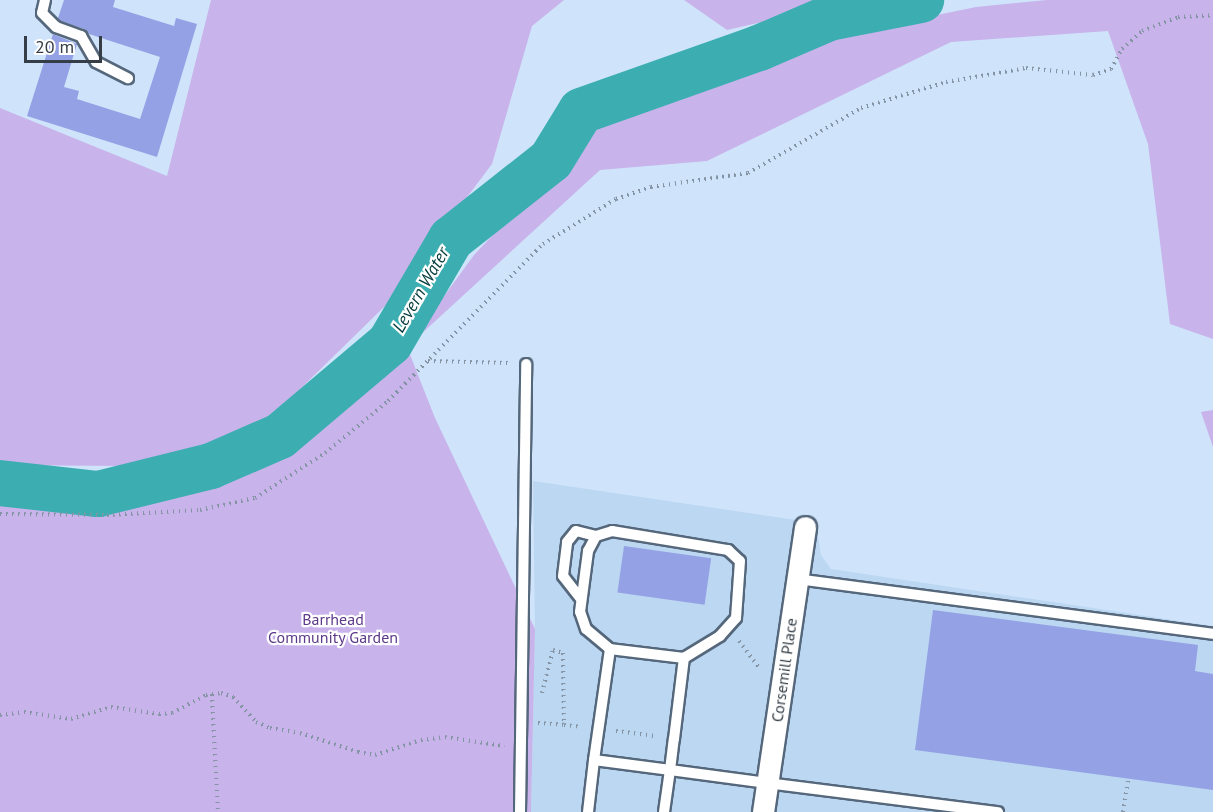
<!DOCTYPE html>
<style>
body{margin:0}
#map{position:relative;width:1213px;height:812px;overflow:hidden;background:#cfe4fb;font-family:"PT Sans",sans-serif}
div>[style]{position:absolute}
.built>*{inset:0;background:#bcd7f2}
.green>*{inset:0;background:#c8b3eb}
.river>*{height:46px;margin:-23px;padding:0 23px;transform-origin:23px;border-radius:23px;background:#3caeb1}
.building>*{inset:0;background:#94a1e5;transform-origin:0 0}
.path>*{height:4px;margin-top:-2px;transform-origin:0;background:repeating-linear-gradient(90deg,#8594a4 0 1.5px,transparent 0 6px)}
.roads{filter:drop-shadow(2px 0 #55677b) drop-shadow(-2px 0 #55677b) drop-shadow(0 2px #55677b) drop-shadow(0 -2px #55677b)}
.service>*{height:10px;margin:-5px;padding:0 5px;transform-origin:5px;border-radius:5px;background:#fff}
.minor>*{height:21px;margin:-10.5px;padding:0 10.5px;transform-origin:10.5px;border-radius:10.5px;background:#fff}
span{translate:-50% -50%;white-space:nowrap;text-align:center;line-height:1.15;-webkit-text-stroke:4.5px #fff;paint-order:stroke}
.park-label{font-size:16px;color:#5d398a}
.street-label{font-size:16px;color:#353e47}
.water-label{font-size:18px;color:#043b3c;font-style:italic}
.scale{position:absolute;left:24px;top:36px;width:78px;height:27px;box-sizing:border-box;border:3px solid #353e47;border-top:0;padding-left:8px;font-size:18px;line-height:21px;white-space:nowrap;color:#353e47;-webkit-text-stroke:4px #fff;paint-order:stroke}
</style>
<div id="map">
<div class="built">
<i style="clip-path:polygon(533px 481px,816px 523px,821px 555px,831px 569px,1213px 626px,1213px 812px,531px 812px,535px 629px)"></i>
</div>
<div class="green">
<i style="clip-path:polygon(211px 0,564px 0,532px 26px,492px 164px,386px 305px,290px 399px,241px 437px,122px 466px,0 465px,0 108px,167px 176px)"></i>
<i style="clip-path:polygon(684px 0,859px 0,727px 30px)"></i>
<i style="clip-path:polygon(1047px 0,1213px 0,1213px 339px,1170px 324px,1148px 144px,1108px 31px,951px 42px,707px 161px,600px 170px,407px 347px,435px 418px,535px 629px,531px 812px,0 812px,0 493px,168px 493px,293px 450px,407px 347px,474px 255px,592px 130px,816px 40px,976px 7px)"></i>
<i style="clip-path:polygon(1213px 410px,1213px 447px,1201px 412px)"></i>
</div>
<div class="river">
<i style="left:0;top:483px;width:99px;rotate:6.4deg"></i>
<i style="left:98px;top:494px;width:116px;rotate:-13.9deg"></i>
<i style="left:211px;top:466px;width:75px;rotate:-23.5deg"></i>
<i style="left:280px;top:436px;width:144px;rotate:-40.2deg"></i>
<i style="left:390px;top:343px;width:121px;rotate:-59.6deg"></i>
<i style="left:451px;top:239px;width:127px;rotate:-38.3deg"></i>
<i style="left:551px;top:160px;width:57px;rotate:-58.5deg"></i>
<i style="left:581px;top:111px;width:189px;rotate:-19.5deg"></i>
<i style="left:759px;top:48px;width:76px;rotate:-23.2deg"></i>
<i style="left:829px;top:18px;width:94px;rotate:-11.1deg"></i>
</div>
<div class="building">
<i style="clip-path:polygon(64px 0,115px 0,113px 7px,174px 26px,176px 18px,197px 24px,157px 157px,27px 116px,53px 34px,77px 44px,64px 87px,79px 91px,77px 99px,140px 119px,160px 57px,89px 34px,84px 29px,60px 21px,58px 18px)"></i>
<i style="left:624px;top:546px;width:88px;height:47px;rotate:8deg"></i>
<i style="clip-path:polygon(933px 610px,1198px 645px,1195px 671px,1213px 674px,1213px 790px,915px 750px)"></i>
</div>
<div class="path">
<i style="left:428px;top:361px;width:80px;rotate:1.4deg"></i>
<i style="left:0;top:514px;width:107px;rotate:0.5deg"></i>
<i style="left:107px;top:515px;width:93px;rotate:-3.1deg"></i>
<i style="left:200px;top:510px;width:56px;rotate:-12.3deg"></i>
<i style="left:255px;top:498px;width:83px;rotate:-32.7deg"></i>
<i style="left:325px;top:453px;width:82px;rotate:-39.5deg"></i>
<i style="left:388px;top:401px;width:221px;rotate:-45.4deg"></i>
<i style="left:543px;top:244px;width:86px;rotate:-31.7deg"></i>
<i style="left:616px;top:199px;width:37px;rotate:-19deg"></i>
<i style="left:651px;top:187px;width:98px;rotate:-8.2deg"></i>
<i style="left:748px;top:173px;width:130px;rotate:-29.9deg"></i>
<i style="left:861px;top:108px;width:89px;rotate:-17deg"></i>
<i style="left:946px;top:82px;width:81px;rotate:-9.9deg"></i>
<i style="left:1026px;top:68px;width:67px;rotate:6deg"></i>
<i style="left:1093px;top:75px;width:19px;rotate:-18deg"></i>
<i style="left:1111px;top:69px;width:23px;rotate:-61deg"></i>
<i style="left:1122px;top:49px;width:27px;rotate:-42deg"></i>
<i style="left:1142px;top:31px;width:39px;rotate:-21deg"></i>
<i style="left:1178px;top:17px;width:35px;rotate:-3deg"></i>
<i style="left:739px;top:641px;width:35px;rotate:53deg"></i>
<i style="left:542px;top:693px;width:44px;rotate:-75.7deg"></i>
<i style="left:553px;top:650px;width:10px;rotate:17deg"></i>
<i style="left:563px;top:653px;width:72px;rotate:89.2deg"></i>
<i style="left:564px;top:725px;width:18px;rotate:6deg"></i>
<i style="left:212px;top:694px;width:118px;rotate:87.1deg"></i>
<i style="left:0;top:715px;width:24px;rotate:-7deg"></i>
<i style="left:24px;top:712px;width:48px;rotate:8.5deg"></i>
<i style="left:71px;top:719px;width:42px;rotate:-16.7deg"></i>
<i style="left:111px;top:707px;width:49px;rotate:8.3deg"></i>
<i style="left:159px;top:714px;width:13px;rotate:-4deg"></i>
<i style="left:172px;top:713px;width:38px;rotate:-28deg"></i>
<i style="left:206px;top:695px;width:15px;rotate:-8deg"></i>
<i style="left:221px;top:693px;width:13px;rotate:18deg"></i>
<i style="left:233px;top:697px;width:34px;rotate:47deg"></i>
<i style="left:256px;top:722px;width:15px;rotate:23deg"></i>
<i style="left:270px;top:728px;width:30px;rotate:9deg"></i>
<i style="left:300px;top:733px;width:61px;rotate:18.1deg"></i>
<i style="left:358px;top:752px;width:17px;rotate:10deg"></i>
<i style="left:375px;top:755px;width:48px;rotate:-18.1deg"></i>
<i style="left:421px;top:740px;width:24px;rotate:-7deg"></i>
<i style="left:445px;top:737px;width:60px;rotate:8.7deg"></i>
<i style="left:538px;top:723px;width:26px;rotate:4deg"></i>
<i style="left:616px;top:731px;width:40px;rotate:7.1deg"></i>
<i style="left:1123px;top:812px;width:33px;rotate:-81deg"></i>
</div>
<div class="roads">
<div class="service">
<i style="left:45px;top:0;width:13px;rotate:103deg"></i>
<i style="left:42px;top:13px;width:20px;rotate:45deg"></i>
<i style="left:56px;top:27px;width:27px;rotate:20deg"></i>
<i style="left:81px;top:36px;width:30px;rotate:60deg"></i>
<i style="left:96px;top:62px;width:36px;rotate:27deg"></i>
<i style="left:797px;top:579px;width:420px;rotate:7.5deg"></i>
<i style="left:581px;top:599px;width:29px;rotate:-128deg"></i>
<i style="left:563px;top:576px;width:34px;rotate:-83deg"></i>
<i style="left:567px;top:542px;width:14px;rotate:-51deg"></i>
<i style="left:576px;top:531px;width:21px;rotate:14deg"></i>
<i style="left:610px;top:649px;width:31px;rotate:-140deg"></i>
<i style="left:586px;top:629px;width:18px;rotate:-109deg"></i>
<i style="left:580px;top:612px;width:62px;rotate:-82.5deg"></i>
<i style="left:588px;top:551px;width:17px;rotate:-62deg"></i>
<i style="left:596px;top:536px;width:17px;rotate:-17deg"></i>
<i style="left:612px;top:531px;width:118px;rotate:9.3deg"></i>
<i style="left:728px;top:550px;width:16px;rotate:43deg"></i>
<i style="left:740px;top:561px;width:57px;rotate:94deg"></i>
<i style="left:736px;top:618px;width:24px;rotate:132deg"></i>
<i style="left:720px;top:636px;width:42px;rotate:148.6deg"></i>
<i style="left:520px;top:812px;width:448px;rotate:-89.2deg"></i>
<i style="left:588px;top:812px;width:52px;rotate:-83.4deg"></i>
<i style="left:664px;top:812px;width:42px;rotate:-81.9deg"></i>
<i style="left:670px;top:770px;width:31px;rotate:-83deg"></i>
<i style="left:674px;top:739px;width:82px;rotate:-83deg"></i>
<i style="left:684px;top:658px;width:75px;rotate:-173.1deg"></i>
<i style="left:610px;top:649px;width:112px;rotate:98.2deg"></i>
<i style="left:594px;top:760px;width:77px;rotate:7.5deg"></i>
<i style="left:670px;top:770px;width:98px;rotate:7.6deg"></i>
<i style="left:767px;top:783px;width:233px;rotate:7.2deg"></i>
</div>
<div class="minor">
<i style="left:763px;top:812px;width:288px;rotate:-81.6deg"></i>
</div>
</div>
<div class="park-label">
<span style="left:333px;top:628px">Barrhead<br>Community Garden</span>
</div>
<div class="street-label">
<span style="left:784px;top:670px;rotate:-82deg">Corsemill Place</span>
</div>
<div class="water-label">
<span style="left:421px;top:290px;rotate:-60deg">Levern Water</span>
</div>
<div class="scale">20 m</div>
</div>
